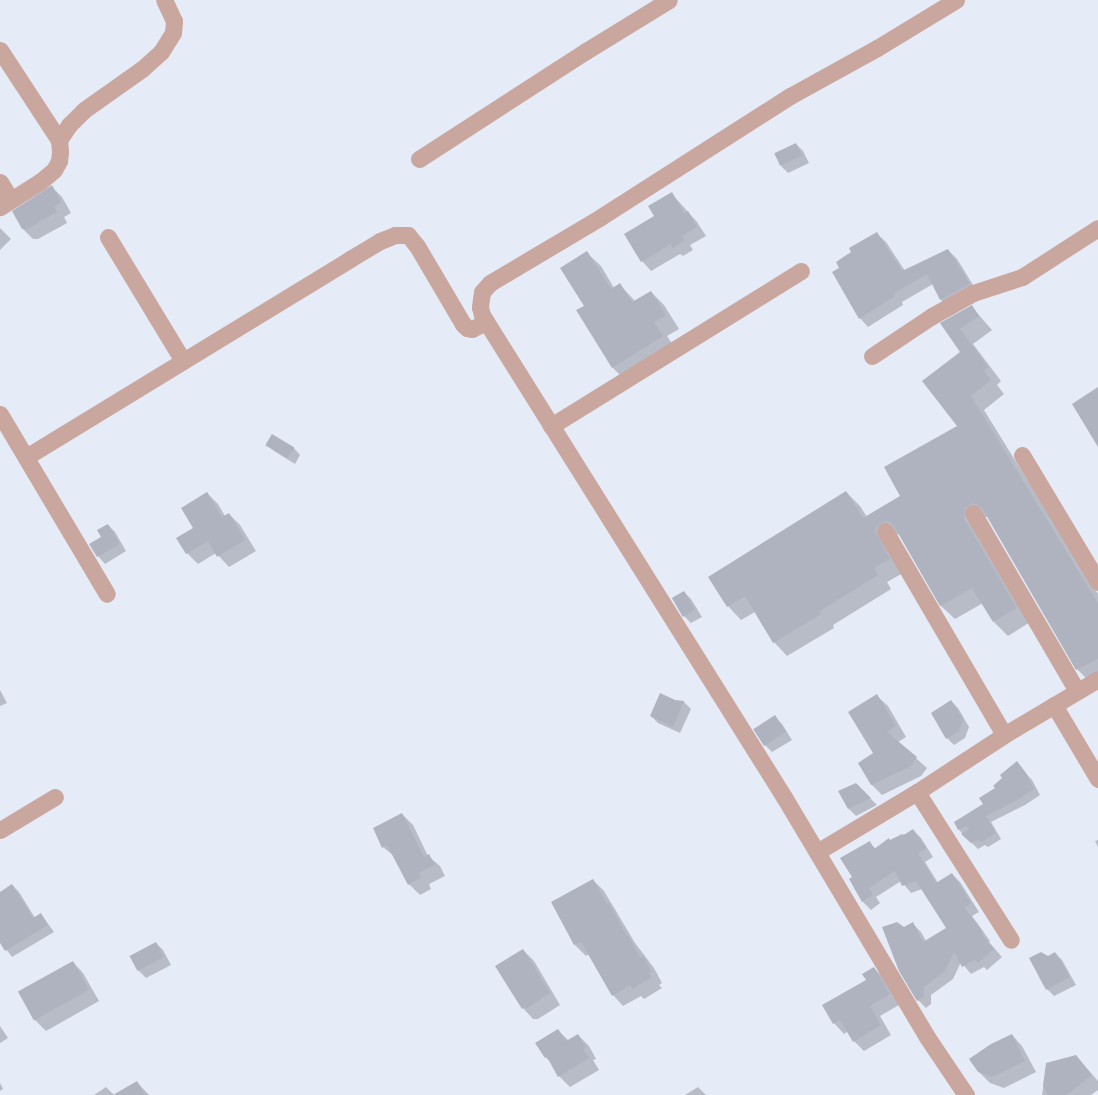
<!DOCTYPE html>
<style>
body{margin:0}
#map{position:relative;width:1098px;height:1095px;overflow:hidden;background:#e6ebf8;font-family:Rubik,sans-serif}
div>[style]{position:absolute}
.shadow>*{inset:0;background:#0003}
.building>*{inset:0;background:#afb3bf;transform-origin:0 0}
.minor>*{height:17px;margin:-8.5px;padding:0 8.5px;transform-origin:8.5px;border-radius:8.5px;background:#c9a79e}
span{translate:-50% -50%;white-space:nowrap;text-align:center;line-height:1.15;-webkit-text-stroke:3px #e6ebf8;paint-order:stroke}
</style>
<div id="map">
<div class="shadow">
<i style="clip-path:polygon(796px 144px,803px 151px,809px 163px,788px 173px,781px 166px)"></i>
<i style="clip-path:polygon(51px 186px,62px 197px,71px 213px,64px 217px,67px 223px,38px 239px,33px 239px,22px 228px)"></i>
<i style="clip-path:polygon(672px 194px,697px 222px,706px 236px,690px 245px,693px 250px,683px 256px,680px 254px,651px 271px,642px 261px)"></i>
<i style="clip-path:polygon(0 228px,11px 239px,0 250px)"></i>
<i style="clip-path:polygon(877px 234px,886px 242px,905px 271px,948px 250px,957px 259px,978px 293px,950px 308px,941px 300px,933px 284px,902px 302px,903px 305px,868px 327px,860px 318px,840px 268px)"></i>
<i style="clip-path:polygon(587px 253px,601px 266px,614px 288px,620px 285px,635px 301px,651px 292px,664px 305px,679px 329px,667px 336px,676px 350px,626px 381px,613px 368px,585px 306px)"></i>
<i style="clip-path:polygon(971px 306px,992px 330px,973px 344px,1001px 381px,997px 385px,1004px 394px,984px 410px,1098px 594px,1098px 679px,1091px 683px,1077px 669px,988px 516px,978px 521px,1030px 622px,1008px 636px,994px 622px,983px 603px,955px 619px,941px 606px,899px 534px,890px 539px,903px 573px,887px 582px,891px 589px,833px 625px,834px 628px,787px 656px,774px 642px,755px 612px,741px 620px,728px 606px,846px 492px,860px 506px,867px 517px,902px 496px,959px 427px,961px 352px,942px 323px)"></i>
<i style="clip-path:polygon(267px 444px,293px 447px,300px 455px,295px 464px,274px 451px)"></i>
<i style="clip-path:polygon(207px 493px,218px 504px,225px 516px,229px 514px,240px 525px,256px 551px,229px 567px,216px 553px,198px 564px,187px 553px,178px 538px,194px 528px)"></i>
<i style="clip-path:polygon(108px 525px,115px 532px,126px 551px,105px 564px,98px 556px)"></i>
<i style="clip-path:polygon(684px 592px,691px 599px,702px 617px,691px 623px,684px 616px)"></i>
<i style="clip-path:polygon(0 690px,7px 703px,0 706px)"></i>
<i style="clip-path:polygon(877px 696px,888px 706px,906px 737px,898px 742px,927px 768px,921px 776px,882px 795px,871px 784px)"></i>
<i style="clip-path:polygon(675px 701px,684px 702px,691px 709px,680px 733px,658px 723px,651px 716px)"></i>
<i style="clip-path:polygon(951px 701px,958px 708px,969px 727px,965px 738px,954px 745px,947px 738px)"></i>
<i style="clip-path:polygon(775px 717px,782px 724px,792px 740px,772px 752px,765px 745px)"></i>
<i style="clip-path:polygon(1022px 769px,1032px 780px,1040px 795px,1025px 805px,991px 822px,1001px 839px,988px 847px,985px 845px,978px 849px,959px 830px,984px 805px,997px 788px)"></i>
<i style="clip-path:polygon(856px 784px,877px 805px,856px 816px,849px 809px,839px 791px)"></i>
<i style="clip-path:polygon(402px 814px,413px 825px,428px 856px,440px 866px,445px 876px,429px 884px,431px 889px,420px 895px,409px 884px,395px 857px,383px 847px)"></i>
<i style="clip-path:polygon(913px 830px,921px 838px,933px 857px,925px 862px,938px 883px,952px 874px,960px 882px,979px 912px,972px 916px,990px 941px,989px 942px,1002px 957px,987px 970px,984px 967px,971px 974px,961px 962px,953px 979px,931px 995px,931px 1004px,926px 1008px,918px 1000px,900px 971px,904px 928px,913px 924px,921px 932px,926px 941px,947px 928px,922px 889px,911px 893px,901px 881px,876px 897px,880px 903px,871px 910px,863px 902px,850px 879px,853px 878px,869px 842px,876px 849px)"></i>
<i style="clip-path:polygon(1098px 840px,1098px 847px,1095px 841px)"></i>
<i style="clip-path:polygon(593px 880px,604px 891px,635px 943px,654px 968px,662px 983px,659px 985px,662px 988px,644px 999px,641px 996px,623px 1006px,613px 995px,589px 954px,586px 956px,575px 945px,552px 902px)"></i>
<i style="clip-path:polygon(12px 885px,19px 892px,35px 918px,41px 914px,54px 932px,12px 957px,0 941px,0 893px)"></i>
<i style="clip-path:polygon(156px 943px,163px 950px,171px 965px,146px 978px,139px 971px,131px 956px)"></i>
<i style="clip-path:polygon(523px 950px,534px 961px,560px 1005px,538px 1019px,533px 1019px,523px 1008px)"></i>
<i style="clip-path:polygon(1055px 953px,1062px 960px,1076px 985px,1054px 996px,1047px 989px,1048px 957px)"></i>
<i style="clip-path:polygon(73px 962px,83px 973px,99px 1001px,46px 1031px,35px 1020px,20px 992px)"></i>
<i style="clip-path:polygon(874px 968px,884px 978px,899px 1005px,880px 1016px,891px 1035px,864px 1051px,854px 1041px,848px 1031px,844px 1034px,834px 1023px,824px 1006px,867px 980px)"></i>
<i style="clip-path:polygon(0 1026px,8px 1038px,0 1043px)"></i>
<i style="clip-path:polygon(558px 1030px,569px 1041px,578px 1035px,589px 1046px,596px 1059px,593px 1060px,599px 1070px,570px 1087px,559px 1076px,553px 1064px,546px 1058px)"></i>
<i style="clip-path:polygon(1012px 1035px,1022px 1046px,1036px 1072px,1004px 1088px,990px 1083px,979px 1072px)"></i>
<i style="clip-path:polygon(1076px 1056px,1098px 1081px,1098px 1090px,1091px 1095px,1042px 1095px,1047px 1064px)"></i>
<i style="clip-path:polygon(137px 1082px,149px 1095px,115px 1095px)"></i>
<i style="clip-path:polygon(0 1083px,3px 1089px,0 1091px)"></i>
<i style="clip-path:polygon(106px 1087px,114px 1095px,94px 1095px)"></i>
<i style="clip-path:polygon(698px 1087px,706px 1095px,685px 1095px)"></i>
</div>
<div class="building">
<i style="left:796px;top:143px;width:14px;height:24px;rotate:65deg"></i>
<i style="clip-path:polygon(52px 185px,61px 202px,54px 206px,57px 212px,27px 229px,22px 229px,12px 211px)"></i>
<i style="clip-path:polygon(672px 192px,684px 213px,688px 211px,697px 227px,682px 236px,685px 240px,672px 248px,671px 244px,641px 262px,624px 234px,654px 216px,648px 206px)"></i>
<i style="clip-path:polygon(877px 232px,902px 271px,948px 249px,970px 284px,940px 300px,927px 274px,894px 293px,895px 296px,859px 319px,832px 272px,839px 268px,836px 262px,851px 252px,849px 248px)"></i>
<i style="clip-path:polygon(587px 251px,611px 289px,620px 283px,632px 302px,651px 291px,666px 315px,654px 322px,663px 336px,612px 368px,576px 310px,584px 306px,560px 268px)"></i>
<i style="clip-path:polygon(972px 305px,979px 316px,960px 329px,988px 367px,984px 371px,991px 380px,971px 396px,1098px 603px,1098px 659px,1076px 670px,982px 508px,973px 503px,965px 508px,964px 518px,1017px 608px,993px 622px,972px 588px,940px 606px,894px 526px,890px 522px,885px 521px,877px 526px,875px 531px,890px 559px,874px 568px,878px 575px,820px 611px,821px 614px,773px 643px,745px 596px,727px 607px,708px 577px,846px 491px,863px 518px,900px 496px,884px 467px,957px 426px,922px 381px,960px 352px,940px 323px)"></i>
<i style="clip-path:polygon(1098px 387px,1098px 447px,1072px 404px)"></i>
<i style="left:272px;top:434px;width:26px;height:13px;rotate:31deg"></i>
<i style="clip-path:polygon(207px 492px,222px 517px,229px 513px,245px 540px,217px 557px,208px 541px,186px 554px,176px 538px,193px 528px,181px 508px)"></i>
<i style="clip-path:polygon(108px 524px,120px 544px,97px 557px,89px 544px,101px 537px,97px 530px)"></i>
<i style="left:684px;top:591px;width:22px;height:14px;rotate:60deg"></i>
<i style="clip-path:polygon(660px 693px,675px 700px,684px 701px,673px 727px,650px 716px)"></i>
<i style="clip-path:polygon(877px 694px,896px 726px,887px 732px,917px 757px,911px 766px,871px 785px,858px 763px,873px 753px,848px 712px)"></i>
<i style="clip-path:polygon(951px 700px,963px 719px,959px 731px,946px 739px,931px 713px)"></i>
<i style="left:775px;top:715px;width:20px;height:26px;rotate:57deg"></i>
<i style="clip-path:polygon(1017px 761px,1026px 773px,1034px 789px,1019px 799px,986px 816px,996px 833px,982px 842px,978px 840px,971px 843px,961px 834px,969px 829px,967px 826px,958px 830px,954px 822px,983px 804px,979px 798px,995px 788px,993px 786px,1002px 778px,1000px 775px)"></i>
<i style="clip-path:polygon(856px 783px,871px 798px,848px 809px,838px 791px)"></i>
<i style="clip-path:polygon(402px 813px,424px 857px,429px 854px,435px 865px,419px 873px,421px 878px,408px 885px,387px 845px,382px 848px,373px 828px)"></i>
<i style="clip-path:polygon(913px 829px,926px 848px,918px 853px,936px 883px,952px 873px,971px 903px,965px 908px,983px 932px,982px 934px,994px 949px,978px 963px,975px 960px,962px 967px,954px 952px,945px 971px,924px 987px,924px 996px,917px 1001px,899px 971px,882px 927px,897px 922px,904px 927px,913px 922px,923px 942px,946px 928px,916px 881px,902px 886px,895px 871px,869px 888px,873px 895px,862px 902px,849px 879px,852px 877px,840px 858px,870px 841px,874px 849px,889px 838px,890px 840px,902px 834px,904px 835px)"></i>
<i style="clip-path:polygon(593px 879px,607px 904px,609px 903px,627px 936px,628px 936px,641px 958px,643px 956px,652px 972px,649px 974px,652px 977px,632px 989px,630px 985px,612px 996px,581px 942px,574px 945px,551px 902px)"></i>
<i style="clip-path:polygon(12px 884px,33px 918px,41px 913px,48px 925px,5px 951px,0 943px,0 892px)"></i>
<i style="left:156px;top:942px;width:17px;height:30px;rotate:62deg"></i>
<i style="clip-path:polygon(523px 949px,550px 993px,526px 1009px,525px 1007px,522px 1009px,495px 966px)"></i>
<i style="clip-path:polygon(1041px 952px,1048px 956px,1055px 952px,1070px 977px,1046px 990px,1029px 958px)"></i>
<i style="left:73px;top:961px;width:33px;height:63px;rotate:61deg"></i>
<i style="clip-path:polygon(874px 967px,890px 994px,870px 1006px,881px 1025px,853px 1042px,840px 1020px,833px 1024px,822px 1005px,866px 980px,862px 974px)"></i>
<i style="clip-path:polygon(558px 1029px,566px 1041px,578px 1034px,586px 1048px,583px 1049px,589px 1058px,558px 1077px,547px 1057px,545px 1058px,535px 1043px)"></i>
<i style="clip-path:polygon(1012px 1034px,1025px 1061px,992px 1077px,978px 1072px,969px 1059px,991px 1044px)"></i>
<i style="clip-path:polygon(1076px 1055px,1092px 1075px,1066px 1095px,1048px 1095px,1043px 1086px,1046px 1063px)"></i>
<i style="clip-path:polygon(137px 1081px,145px 1095px,113px 1095px)"></i>
</div>
<div class="minor">
<i style="left:956px;top:0;width:92px;rotate:148.7deg"></i>
<i style="left:877px;top:48px;width:99px;rotate:151.1deg"></i>
<i style="left:790px;top:96px;width:224px;rotate:147.4deg"></i>
<i style="left:601px;top:217px;width:129px;rotate:149.3deg"></i>
<i style="left:490px;top:283px;width:12px;rotate:132deg"></i>
<i style="left:482px;top:292px;width:15px;rotate:98deg"></i>
<i style="left:480px;top:307px;width:8px;rotate:76deg"></i>
<i style="left:482px;top:315px;width:569px;rotate:57.93deg"></i>
<i style="left:784px;top:797px;width:279px;rotate:59.2deg"></i>
<i style="left:927px;top:1037px;width:70px;rotate:56.1deg"></i>
<i style="left:0;top:50px;width:108px;rotate:56.8deg"></i>
<i style="left:59px;top:140px;width:12px;rotate:85deg"></i>
<i style="left:60px;top:152px;width:9px;rotate:96deg"></i>
<i style="left:59px;top:161px;width:10px;rotate:119deg"></i>
<i style="left:54px;top:170px;width:17px;rotate:140deg"></i>
<i style="left:41px;top:181px;width:49px;rotate:147.6deg"></i>
<i style="left:59px;top:140px;width:18px;rotate:-56deg"></i>
<i style="left:69px;top:125px;width:21px;rotate:-45deg"></i>
<i style="left:84px;top:110px;width:71px;rotate:-35.3deg"></i>
<i style="left:142px;top:69px;width:25px;rotate:-42deg"></i>
<i style="left:161px;top:52px;width:22px;rotate:-58deg"></i>
<i style="left:173px;top:33px;width:12px;rotate:-85deg"></i>
<i style="left:174px;top:21px;width:23px;rotate:-115deg"></i>
<i style="left:419px;top:159px;width:199px;rotate:-32.9deg"></i>
<i style="left:586px;top:51px;width:97px;rotate:-31.6deg"></i>
<i style="left:0;top:182px;width:21px;rotate:59deg"></i>
<i style="left:108px;top:237px;width:145px;rotate:58.8deg"></i>
<i style="left:872px;top:356px;width:72px;rotate:-33.7deg"></i>
<i style="left:932px;top:316px;width:47px;rotate:-29.3deg"></i>
<i style="left:973px;top:293px;width:52px;rotate:-18.1deg"></i>
<i style="left:1022px;top:277px;width:90px;rotate:-32.8deg"></i>
<i style="left:0;top:414px;width:209px;rotate:59.3deg"></i>
<i style="left:551px;top:426px;width:294px;rotate:-31.8deg"></i>
<i style="left:1022px;top:455px;width:148px;rotate:59.1deg"></i>
<i style="left:26px;top:457px;width:380px;rotate:-31.4deg"></i>
<i style="left:350px;top:259px;width:35px;rotate:-31deg"></i>
<i style="left:380px;top:241px;width:16px;rotate:-22deg"></i>
<i style="left:395px;top:235px;width:13px"></i>
<i style="left:408px;top:235px;width:14px;rotate:51deg"></i>
<i style="left:417px;top:246px;width:91px;rotate:59.5deg"></i>
<i style="left:463px;top:324px;width:6px;rotate:45deg"></i>
<i style="left:467px;top:328px;width:5px;rotate:11deg"></i>
<i style="left:472px;top:329px;width:16px;rotate:-27deg"></i>
<i style="left:973px;top:513px;width:206px;rotate:59.7deg"></i>
<i style="left:885px;top:531px;width:236px;rotate:59.7deg"></i>
<i style="left:1054px;top:705px;width:86px;rotate:59.3deg"></i>
<i style="left:917px;top:792px;width:175px;rotate:57.6deg"></i>
<i style="left:0;top:830px;width:64px;rotate:-31deg"></i>
<i style="left:817px;top:852px;width:117px;rotate:-31deg"></i>
<i style="left:917px;top:792px;width:104px;rotate:-33.2deg"></i>
<i style="left:1004px;top:735px;width:109px;rotate:-30.8deg"></i>
</div>
</div>
